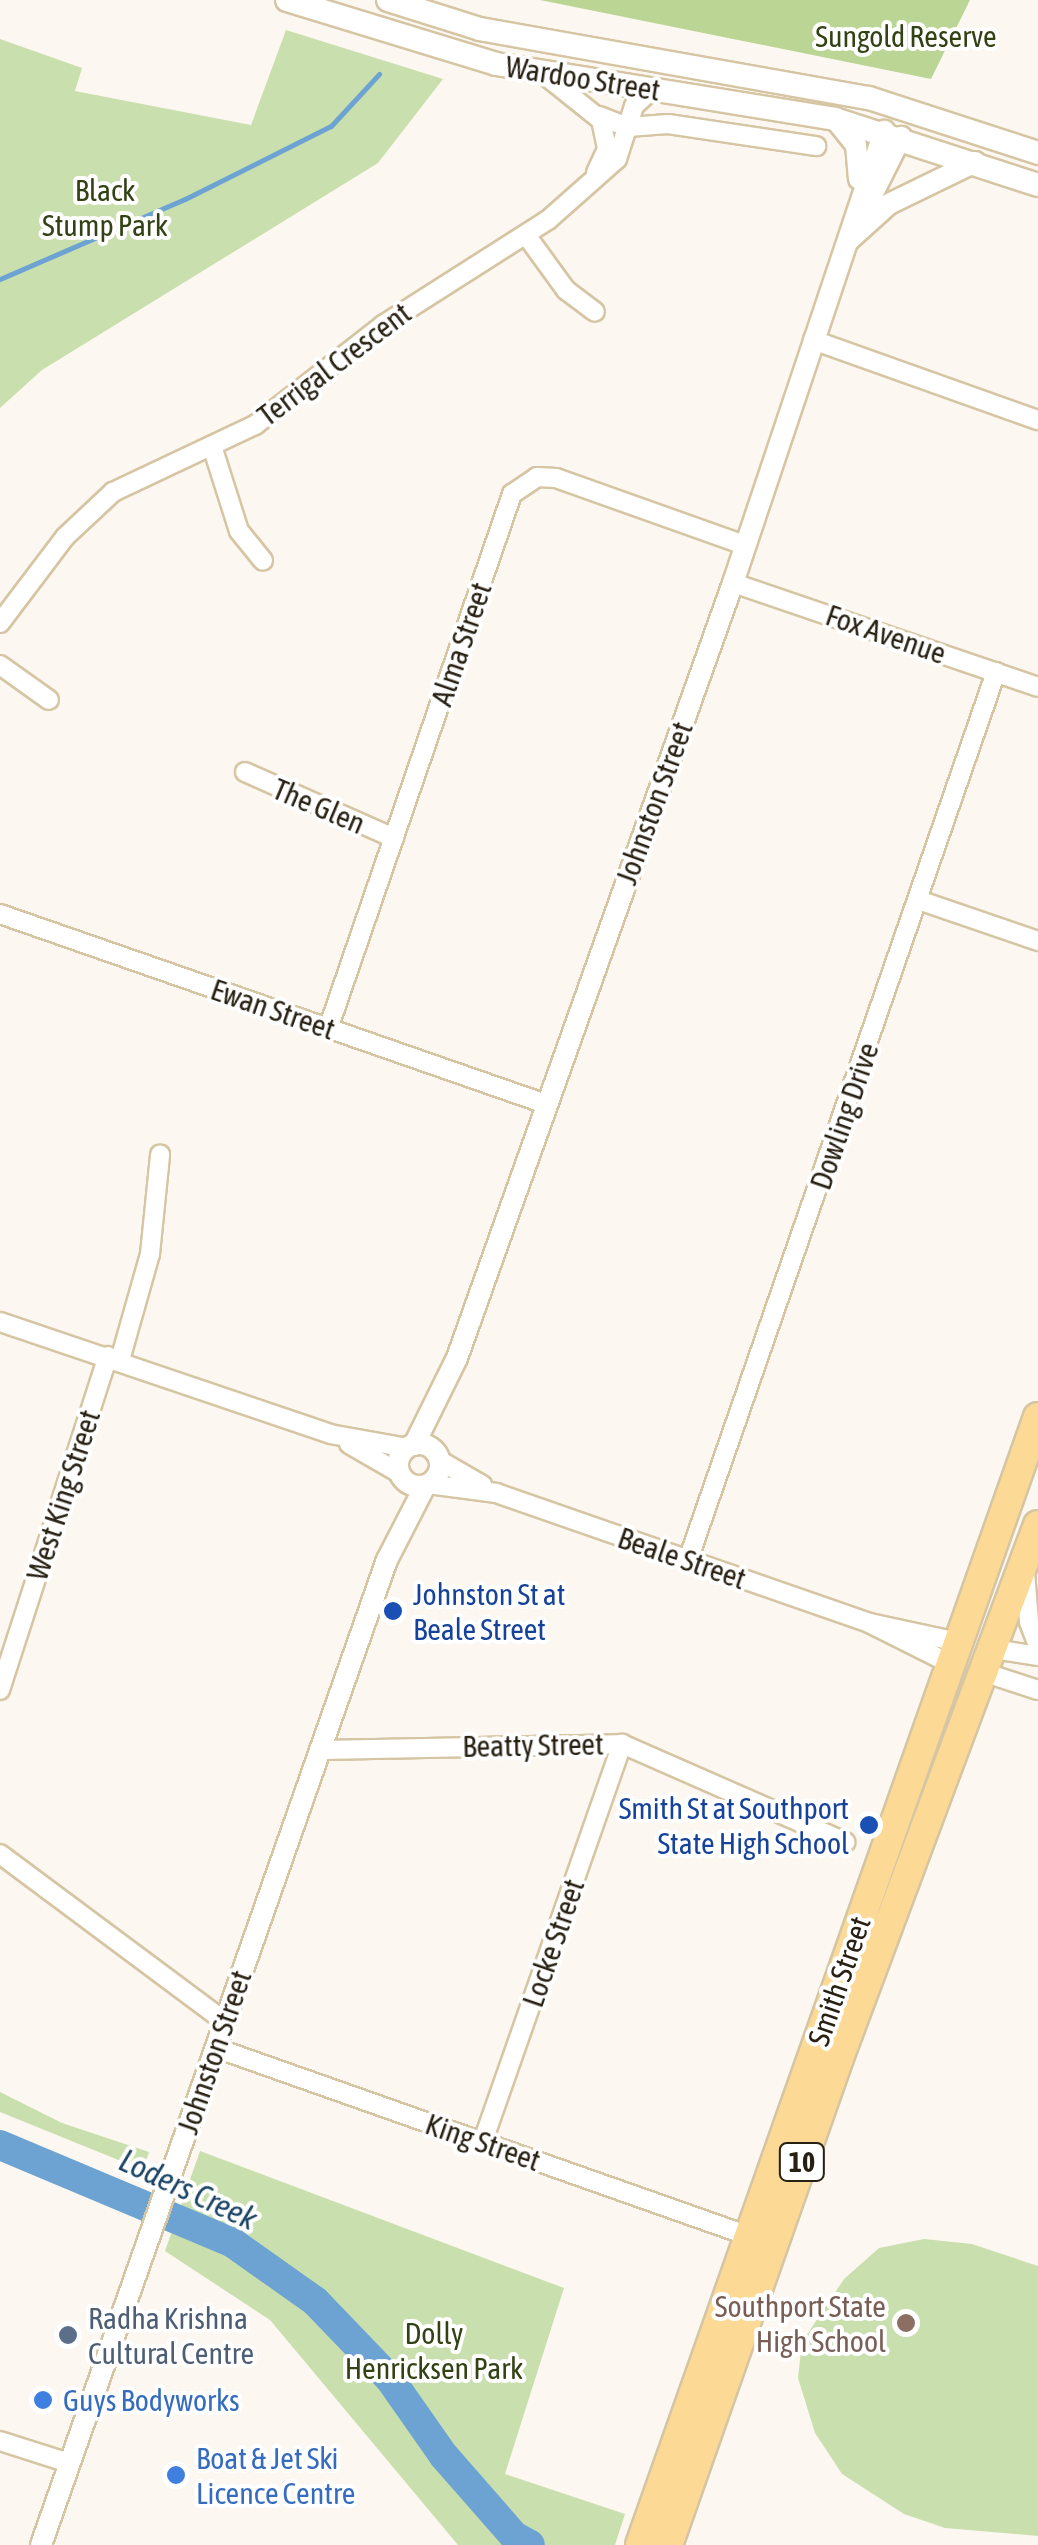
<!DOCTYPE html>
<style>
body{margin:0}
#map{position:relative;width:1038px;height:2545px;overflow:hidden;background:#fcf8f1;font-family:"Asap Condensed",sans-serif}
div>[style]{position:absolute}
.green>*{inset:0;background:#cadfae}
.forest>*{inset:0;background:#bbd595}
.stream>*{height:5px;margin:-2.5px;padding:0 2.5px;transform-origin:2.5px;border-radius:2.5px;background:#6ca3d2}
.river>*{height:30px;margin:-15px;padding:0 15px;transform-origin:15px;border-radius:15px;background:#6ca3d2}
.roads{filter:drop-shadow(2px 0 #d6c5a3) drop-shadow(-2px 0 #d6c5a3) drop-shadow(0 2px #d6c5a3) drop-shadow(0 -2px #d6c5a3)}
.minor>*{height:18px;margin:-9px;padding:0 9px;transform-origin:9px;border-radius:9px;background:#fff}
.tertiary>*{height:20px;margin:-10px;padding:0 10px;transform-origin:10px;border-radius:10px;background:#fff}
.tertiary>.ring{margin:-10px;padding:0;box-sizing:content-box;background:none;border:20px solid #fff;border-radius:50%}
.secondary>*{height:22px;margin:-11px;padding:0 11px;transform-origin:11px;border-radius:11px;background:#fff}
.trunk>*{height:28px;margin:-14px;padding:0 14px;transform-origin:14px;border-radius:14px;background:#fcda96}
.dots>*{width:28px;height:28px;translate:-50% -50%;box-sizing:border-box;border:5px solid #fff;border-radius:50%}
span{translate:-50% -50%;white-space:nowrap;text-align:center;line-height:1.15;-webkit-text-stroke:8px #fff;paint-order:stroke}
.shield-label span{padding:2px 8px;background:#fff;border:2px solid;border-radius:8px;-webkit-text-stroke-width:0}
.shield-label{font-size:28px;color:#272013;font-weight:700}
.park-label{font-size:30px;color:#324214}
.street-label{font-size:30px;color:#272013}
.transit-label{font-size:30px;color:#164399}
.left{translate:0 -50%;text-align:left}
.right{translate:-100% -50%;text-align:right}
.education-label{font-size:30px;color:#785e54}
.service-label{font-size:30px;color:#4e5e75}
.shop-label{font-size:30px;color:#366cbe}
.water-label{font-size:32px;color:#1a4364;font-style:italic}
</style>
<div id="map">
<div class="green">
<i style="clip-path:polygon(286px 30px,443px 79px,378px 163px,42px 370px,0 408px,0 39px,82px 68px,75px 91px,251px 125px)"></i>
<i style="clip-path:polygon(0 2092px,62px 2123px,149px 2152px,143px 2170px,0 2112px)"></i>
<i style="clip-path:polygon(200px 2151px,564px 2288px,505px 2474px,625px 2514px,615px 2545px,458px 2545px,270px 2320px,165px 2251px)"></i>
<i style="clip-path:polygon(924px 2239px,972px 2244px,1038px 2266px,1038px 2536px,945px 2528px,904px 2514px,842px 2474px,815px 2433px,798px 2378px,802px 2342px,844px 2279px,879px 2248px)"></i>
</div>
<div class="forest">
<i style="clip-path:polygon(540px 0,970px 0,931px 79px)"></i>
</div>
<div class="stream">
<i style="left:0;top:279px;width:202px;rotate:-23.4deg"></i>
<i style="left:185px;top:199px;width:163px;rotate:-26.6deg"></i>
<i style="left:331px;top:126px;width:71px;rotate:-47.3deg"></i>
</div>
<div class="river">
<i style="left:0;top:2145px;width:253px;rotate:22.8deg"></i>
<i style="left:233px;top:2243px;width:100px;rotate:35.3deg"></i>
<i style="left:315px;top:2301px;width:108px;rotate:46.1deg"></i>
<i style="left:390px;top:2379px;width:94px;rotate:55deg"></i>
<i style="left:444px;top:2456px;width:106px;rotate:48.8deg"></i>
<i style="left:514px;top:2536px;width:18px;rotate:29deg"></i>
</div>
<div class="roads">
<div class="minor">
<i style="left:546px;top:76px;width:70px;rotate:38.7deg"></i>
<i style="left:601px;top:120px;width:30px;rotate:78deg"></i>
<i style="left:607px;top:149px;width:26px;rotate:115deg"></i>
<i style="left:599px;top:116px;width:31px;rotate:21deg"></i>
<i style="left:628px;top:127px;width:40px;rotate:-4.3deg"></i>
<i style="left:668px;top:124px;width:150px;rotate:8.5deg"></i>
<i style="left:526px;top:235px;width:68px;rotate:54deg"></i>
<i style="left:566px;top:290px;width:36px;rotate:37deg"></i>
<i style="left:813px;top:340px;width:239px;rotate:19.6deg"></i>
<i style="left:212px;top:446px;width:89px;rotate:72.4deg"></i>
<i style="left:239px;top:531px;width:38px;rotate:51deg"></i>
<i style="left:733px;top:583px;width:322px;rotate:18.8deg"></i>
<i style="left:0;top:623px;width:108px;rotate:-52.9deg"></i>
<i style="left:65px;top:537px;width:66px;rotate:-43.2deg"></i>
<i style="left:113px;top:492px;width:157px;rotate:-25.3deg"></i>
<i style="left:255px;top:425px;width:162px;rotate:-38deg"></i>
<i style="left:383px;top:325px;width:196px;rotate:-32.5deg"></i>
<i style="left:548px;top:220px;width:92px;rotate:-41.5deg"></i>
<i style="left:617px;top:159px;width:56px;rotate:-72.2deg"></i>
<i style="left:634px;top:106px;width:23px;rotate:-43deg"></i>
<i style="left:0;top:665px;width:60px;rotate:35.5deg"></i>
<i style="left:245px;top:772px;width:163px;rotate:23.9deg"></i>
<i style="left:921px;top:901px;width:124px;rotate:18.9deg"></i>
<i style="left:0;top:914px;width:578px;rotate:19.19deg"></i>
<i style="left:328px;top:1029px;width:566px;rotate:-71.02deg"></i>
<i style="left:512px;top:494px;width:30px;rotate:-34deg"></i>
<i style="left:537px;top:477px;width:19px;rotate:3deg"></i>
<i style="left:556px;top:478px;width:200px;rotate:19.6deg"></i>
<i style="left:0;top:1322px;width:348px;rotate:18.7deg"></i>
<i style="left:330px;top:1434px;width:78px;rotate:10.3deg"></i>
<i style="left:120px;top:1360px;width:110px;rotate:-74.2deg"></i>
<i style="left:150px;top:1254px;width:100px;rotate:-84.2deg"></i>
<i style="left:349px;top:1444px;width:58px;rotate:30.1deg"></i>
<i style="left:439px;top:1460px;width:50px;rotate:30.2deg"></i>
<i style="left:428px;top:1484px;width:69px;rotate:7.5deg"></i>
<i style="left:496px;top:1493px;width:395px;rotate:19.2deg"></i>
<i style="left:869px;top:1623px;width:92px;rotate:26.6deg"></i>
<i style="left:688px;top:1560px;width:940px;rotate:-70.87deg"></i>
<i style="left:1025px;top:1572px;width:50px;rotate:85.4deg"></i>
<i style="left:1029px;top:1622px;width:26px;rotate:69deg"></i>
<i style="left:870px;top:1623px;width:90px;rotate:12.2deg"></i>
<i style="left:994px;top:1649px;width:45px;rotate:9deg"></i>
<i style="left:986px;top:1673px;width:55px;rotate:18.1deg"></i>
<i style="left:0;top:1690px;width:351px;rotate:-72.1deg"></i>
<i style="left:319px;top:1750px;width:303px;rotate:-1.1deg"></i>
<i style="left:622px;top:1744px;width:244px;rotate:23.7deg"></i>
<i style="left:0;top:1854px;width:281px;rotate:36.7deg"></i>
<i style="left:216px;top:2048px;width:565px;rotate:19.43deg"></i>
<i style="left:483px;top:2141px;width:421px;rotate:-70.7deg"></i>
<i style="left:0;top:2441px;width:72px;rotate:17.7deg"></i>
</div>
<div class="tertiary">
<i style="left:835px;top:119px;width:33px;rotate:51deg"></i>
<i style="left:856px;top:145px;width:34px;rotate:85deg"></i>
<i style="left:860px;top:219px;width:92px;rotate:-63.4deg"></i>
<i style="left:849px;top:240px;width:54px;rotate:-42deg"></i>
<i style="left:889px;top:204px;width:96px;rotate:-26deg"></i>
<i class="ring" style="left:398px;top:1444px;width:22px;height:22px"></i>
<i style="left:414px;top:1445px;width:97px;rotate:-63.7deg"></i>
<i style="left:457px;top:1358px;width:823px;rotate:-70.4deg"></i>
<i style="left:733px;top:583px;width:477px;rotate:-71.5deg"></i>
<i style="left:41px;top:2545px;width:1044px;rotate:-70.65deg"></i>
<i style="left:387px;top:1560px;width:83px;rotate:-62.8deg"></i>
</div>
<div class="secondary">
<i style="left:287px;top:0;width:219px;rotate:17deg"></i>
<i style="left:496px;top:64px;width:343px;rotate:9.2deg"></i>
<i style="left:835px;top:119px;width:213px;rotate:18deg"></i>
<i style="left:388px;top:0;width:96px;rotate:17.5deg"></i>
<i style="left:480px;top:29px;width:395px;rotate:10.1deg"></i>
<i style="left:869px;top:98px;width:178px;rotate:18deg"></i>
</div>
<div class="trunk">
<i style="left:640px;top:2545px;width:1196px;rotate:-70.57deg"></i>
<i style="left:668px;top:2545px;width:516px;rotate:-70.65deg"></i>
<i style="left:839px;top:2058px;width:569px;rotate:-69.53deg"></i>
</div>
</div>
<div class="dots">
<i style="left:393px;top:1611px;background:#1a4fb4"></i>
<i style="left:869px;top:1825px;background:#1a4fb4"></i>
<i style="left:906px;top:2323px;background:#8d6e63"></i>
<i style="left:68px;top:2335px;background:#5c6f8a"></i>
<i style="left:43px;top:2400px;background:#3f7fe0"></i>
<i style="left:176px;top:2475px;background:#3f7fe0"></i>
</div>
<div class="shield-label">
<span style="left:802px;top:2162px">10</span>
</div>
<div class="park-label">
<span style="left:906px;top:36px">Sungold Reserve</span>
<span style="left:105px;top:207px">Black<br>Stump Park</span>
<span style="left:434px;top:2350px">Dolly<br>Henricksen Park</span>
</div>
<div class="street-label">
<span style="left:583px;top:78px;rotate:9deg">Wardoo Street</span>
<span style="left:334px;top:364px;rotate:-37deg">Terrigal Crescent</span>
<span style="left:886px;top:634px;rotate:19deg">Fox Avenue</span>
<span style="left:461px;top:644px;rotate:-71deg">Alma Street</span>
<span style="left:654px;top:803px;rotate:-70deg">Johnston Street</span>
<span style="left:319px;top:806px;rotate:23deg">The Glen</span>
<span style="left:273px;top:1009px;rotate:19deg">Ewan Street</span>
<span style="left:844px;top:1116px;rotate:-71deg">Dowling Drive</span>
<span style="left:63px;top:1495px;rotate:-72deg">West King Street</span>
<span style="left:682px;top:1558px;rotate:19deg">Beale Street</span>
<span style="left:533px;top:1745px;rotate:-1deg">Beatty Street</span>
<span style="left:553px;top:1943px;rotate:-71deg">Locke Street</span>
<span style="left:839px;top:1981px;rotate:-71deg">Smith Street</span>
<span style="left:214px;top:2052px;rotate:-71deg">Johnston Street</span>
<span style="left:483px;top:2142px;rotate:19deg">King Street</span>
</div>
<div class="transit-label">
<span class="left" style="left:413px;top:1611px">Johnston St at<br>Beale Street</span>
<span class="right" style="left:849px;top:1825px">Smith St at Southport<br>State High School</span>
</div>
<div class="education-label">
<span class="right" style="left:886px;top:2323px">Southport State<br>High School</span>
</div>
<div class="service-label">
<span class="left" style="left:88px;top:2335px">Radha Krishna<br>Cultural Centre</span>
</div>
<div class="shop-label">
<span class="left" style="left:63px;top:2400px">Guys Bodyworks</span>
<span class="left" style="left:196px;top:2475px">Boat &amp; Jet Ski<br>Licence Centre</span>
</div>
<div class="water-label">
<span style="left:188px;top:2190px;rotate:25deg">Loders Creek</span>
</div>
</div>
